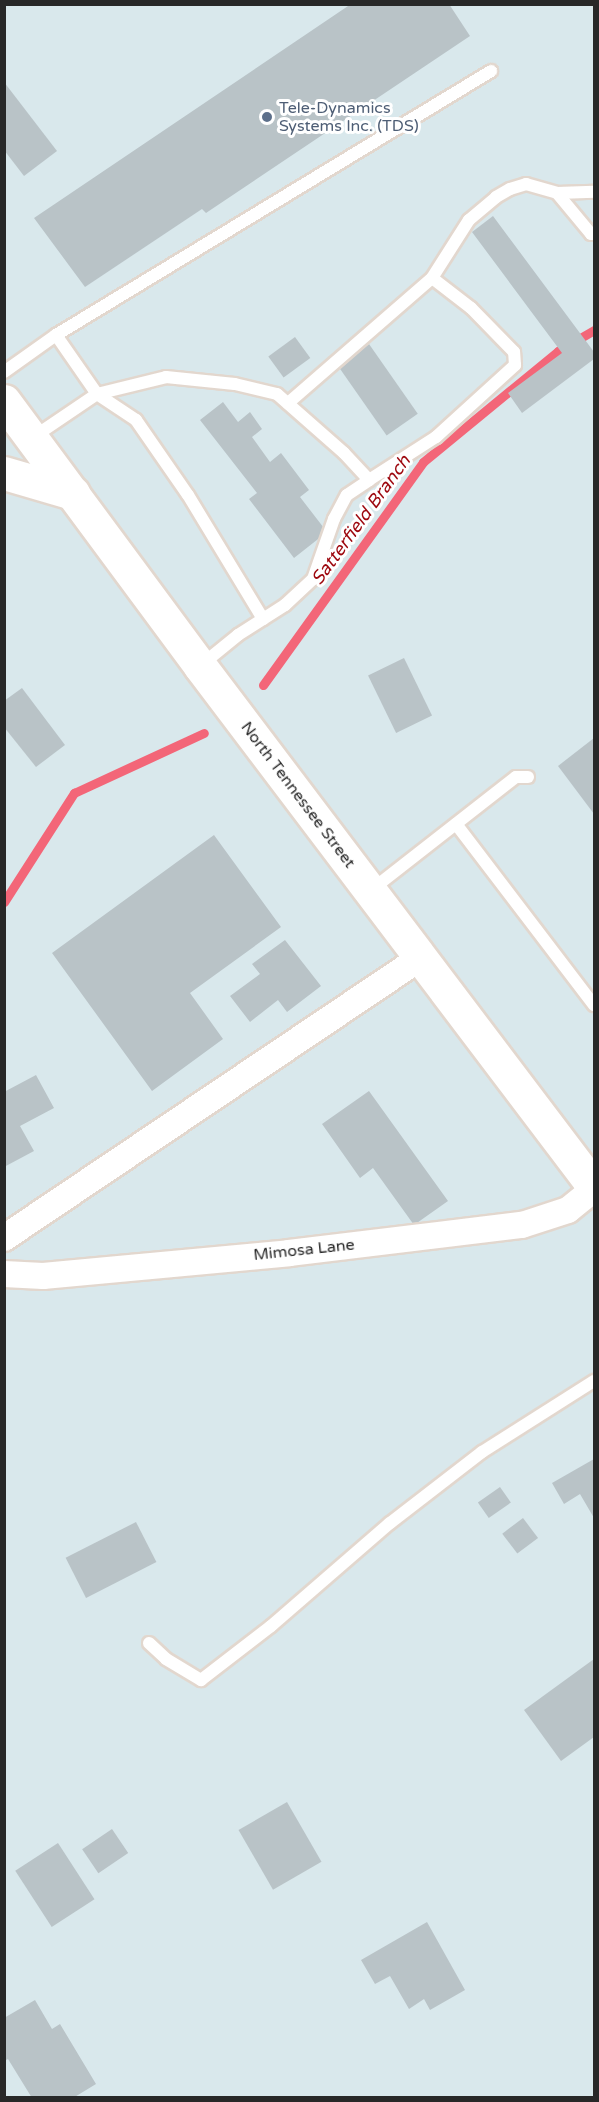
<!DOCTYPE html>
<style>
body{margin:0}
#map{position:relative;width:599px;height:2102px;overflow:hidden;background:#d9e8ec;font-family:"Varela Round",sans-serif}
div>[style]{position:absolute}
.stream>*{height:9px;margin:-4.5px;padding:0 4.5px;transform-origin:4.5px;border-radius:4.5px;background:#f36678}
.building>*{inset:0;background:#b9c3c7;transform-origin:0 0}
.roads{filter:drop-shadow(2px 0 #e2d7ce) drop-shadow(-2px 0 #e2d7ce) drop-shadow(0 2px #e2d7ce) drop-shadow(0 -2px #e2d7ce)}
.lane>*{height:12px;margin:-6px;padding:0 6px;transform-origin:6px;border-radius:6px;background:#fff}
.street>*{height:26px;margin:-13px;padding:0 13px;transform-origin:13px;border-radius:13px;background:#fff}
.secondary>*{height:33px;margin:-16.5px;padding:0 16.5px;transform-origin:16.5px;border-radius:16.5px;background:#fff}
.dots>*{width:16px;height:16px;translate:-50% -50%;box-sizing:border-box;border:3px solid #fff;border-radius:50%}
span{translate:-50% -50%;white-space:nowrap;text-align:center;line-height:1.15;-webkit-text-stroke:6px #fff;paint-order:stroke}
.service-label{font-size:16px;color:#4e5e75}
.left{translate:0 -50%;text-align:left}
.street-label{font-size:16px;color:#282828}
.water-label{font-size:18px;color:#9d070e;font-style:italic}
.frame{position:absolute;inset:0;border:6px solid #282828;pointer-events:none}
</style>
<div id="map">
<div class="stream">
<i style="left:263px;top:685px;width:274px;rotate:-54.3deg"></i>
<i style="left:423px;top:462px;width:175px;rotate:-39.4deg"></i>
<i style="left:558px;top:351px;width:42px;rotate:-30.3deg"></i>
<i style="left:4px;top:902px;width:130px;rotate:-57.3deg"></i>
<i style="left:74px;top:793px;width:143px;rotate:-24.8deg"></i>
</div>
<div class="building">
<i style="clip-path:polygon(351px 4px,449px 4px,470px 36px,206px 213px,202px 209px,85px 287px,34px 218px)"></i>
<i style="clip-path:polygon(4px 82px,57px 151px,24px 176px,4px 150px)"></i>
<i style="clip-path:polygon(493px 216px,594px 352px,594px 359px,522px 413px,508px 393px,562px 353px,472px 232px)"></i>
<i style="left:295px;top:337px;width:26px;height:33px;rotate:54deg"></i>
<i style="left:369px;top:344px;width:85px;height:38px;rotate:55deg"></i>
<i style="clip-path:polygon(223px 402px,238px 422px,250px 412px,262px 429px,252px 437px,270px 462px,281px 453px,309px 490px,300px 497px,327px 532px,294px 558px,249px 499px,257px 493px,200px 420px)"></i>
<i style="left:404px;top:658px;width:64px;height:40px;rotate:64deg"></i>
<i style="clip-path:polygon(22px 688px,65px 745px,36px 767px,4px 727px,4px 701px)"></i>
<i style="clip-path:polygon(594px 738px,594px 814px,558px 766px)"></i>
<i style="clip-path:polygon(214px 835px,281px 927px,190px 993px,223px 1039px,152px 1091px,52px 953px)"></i>
<i style="clip-path:polygon(285px 940px,321px 986px,287px 1012px,278px 1000px,250px 1022px,230px 996px,260px 974px,252px 964px)"></i>
<i style="clip-path:polygon(36px 1075px,54px 1108px,20px 1126px,34px 1151px,4px 1167px,4px 1092px)"></i>
<i style="clip-path:polygon(369px 1091px,448px 1201px,414px 1225px,373px 1168px,360px 1178px,322px 1124px)"></i>
<i style="clip-path:polygon(594px 1459px,594px 1518px,580px 1494px,564px 1504px,552px 1483px)"></i>
<i style="left:500px;top:1487px;width:19px;height:27px;rotate:55deg"></i>
<i style="left:523px;top:1518px;width:25px;height:26px;rotate:53deg"></i>
<i style="left:136px;top:1522px;width:45px;height:79px;rotate:63deg"></i>
<i style="clip-path:polygon(594px 1659px,594px 1737px,561px 1761px,524px 1710px)"></i>
<i style="left:287px;top:1802px;width:69px;height:56px;rotate:60deg"></i>
<i style="left:112px;top:1829px;width:29px;height:36px;rotate:56deg"></i>
<i style="left:58px;top:1843px;width:67px;height:51px;rotate:57deg"></i>
<i style="clip-path:polygon(427px 1922px,465px 1990px,430px 2010px,424px 1999px,409px 2009px,390px 1976px,375px 1984px,361px 1960px)"></i>
<i style="clip-path:polygon(35px 2000px,52px 2029px,60px 2024px,96px 2084px,73px 2098px,32px 2098px,8px 2059px,4px 2061px,4px 2018px)"></i>
</div>
<div class="roads">
<div class="lane">
<i style="left:557px;top:193px;width:53px;rotate:50.3deg"></i>
<i style="left:591px;top:234px;width:3px"></i>
<i style="left:432px;top:278px;width:69px;rotate:-57.5deg"></i>
<i style="left:469px;top:220px;width:35px;rotate:-40deg"></i>
<i style="left:496px;top:197px;width:16px;rotate:-30deg"></i>
<i style="left:510px;top:189px;width:17px;rotate:-17deg"></i>
<i style="left:526px;top:184px;width:32px;rotate:16deg"></i>
<i style="left:557px;top:193px;width:37px;rotate:-2deg"></i>
<i style="left:4px;top:372px;width:64px;rotate:-35.4deg"></i>
<i style="left:56px;top:335px;width:509px;rotate:-31.25deg"></i>
<i style="left:97px;top:394px;width:71px;rotate:-13.8deg"></i>
<i style="left:166px;top:377px;width:69px;rotate:5.8deg"></i>
<i style="left:235px;top:384px;width:43px;rotate:13.4deg"></i>
<i style="left:277px;top:394px;width:89px;rotate:41.4deg"></i>
<i style="left:344px;top:453px;width:37px;rotate:47deg"></i>
<i style="left:369px;top:480px;width:80px;rotate:-32.7deg"></i>
<i style="left:436px;top:437px;width:107px;rotate:-42.3deg"></i>
<i style="left:515px;top:365px;width:13px;rotate:-94deg"></i>
<i style="left:514px;top:352px;width:62px;rotate:-134.3deg"></i>
<i style="left:471px;top:308px;width:49px;rotate:-142.4deg"></i>
<i style="left:432px;top:278px;width:191px;rotate:139deg"></i>
<i style="left:97px;top:394px;width:47px;rotate:33.7deg"></i>
<i style="left:136px;top:420px;width:91px;rotate:55.3deg"></i>
<i style="left:188px;top:495px;width:145px;rotate:58.8deg"></i>
<i style="left:32px;top:438px;width:78px;rotate:-34.1deg"></i>
<i style="left:97px;top:394px;width:72px;rotate:-124.8deg"></i>
<i style="left:200px;top:666px;width:49px;rotate:-39.2deg"></i>
<i style="left:238px;top:635px;width:56px;rotate:-32.6deg"></i>
<i style="left:285px;top:605px;width:38px;rotate:-43deg"></i>
<i style="left:313px;top:579px;width:64px;rotate:-70.7deg"></i>
<i style="left:334px;top:519px;width:27px;rotate:-62deg"></i>
<i style="left:347px;top:495px;width:27px;rotate:-34deg"></i>
<i style="left:456px;top:824px;width:228px;rotate:52.7deg"></i>
<i style="left:370px;top:891px;width:185px;rotate:-38deg"></i>
<i style="left:516px;top:777px;width:12px"></i>
<i style="left:149px;top:1643px;width:23px;rotate:43deg"></i>
<i style="left:166px;top:1659px;width:41px;rotate:31deg"></i>
<i style="left:201px;top:1680px;width:88px;rotate:-37.6deg"></i>
<i style="left:271px;top:1626px;width:157px;rotate:-40.9deg"></i>
<i style="left:390px;top:1523px;width:116px;rotate:-37.7deg"></i>
<i style="left:482px;top:1452px;width:133px;rotate:-32.4deg"></i>
</div>
<div class="street">
<i style="left:4px;top:1238px;width:501px;rotate:-33.94deg"></i>
<i style="left:4px;top:1274px;width:39px;rotate:3deg"></i>
<i style="left:43px;top:1276px;width:247px;rotate:-5.3deg"></i>
<i style="left:289px;top:1253px;width:235px;rotate:-6.9deg"></i>
<i style="left:522px;top:1225px;width:48px;rotate:-18.1deg"></i>
<i style="left:568px;top:1210px;width:33px;rotate:-39deg"></i>
</div>
<div class="secondary">
<i style="left:4px;top:401px;width:330px;rotate:53.5deg"></i>
<i style="left:200px;top:666px;width:653px;rotate:52.9deg"></i>
<i style="left:4px;top:473px;width:72px;rotate:16.2deg"></i>
</div>
</div>
<div class="dots">
<i style="left:267px;top:117px;background:#5c6f8a"></i>
</div>
<div class="service-label">
<span class="left" style="left:279px;top:117px">Tele-Dynamics<br>Systems Inc. (TDS)</span>
</div>
<div class="street-label">
<span style="left:298px;top:795px;rotate:53deg">North Tennessee Street</span>
<span style="left:304px;top:1250px;rotate:-6deg">Mimosa Lane</span>
</div>
<div class="water-label">
<span style="left:361px;top:520px;rotate:-54deg">Satterfield Branch</span>
</div>
<div class="frame"></div>
</div>
